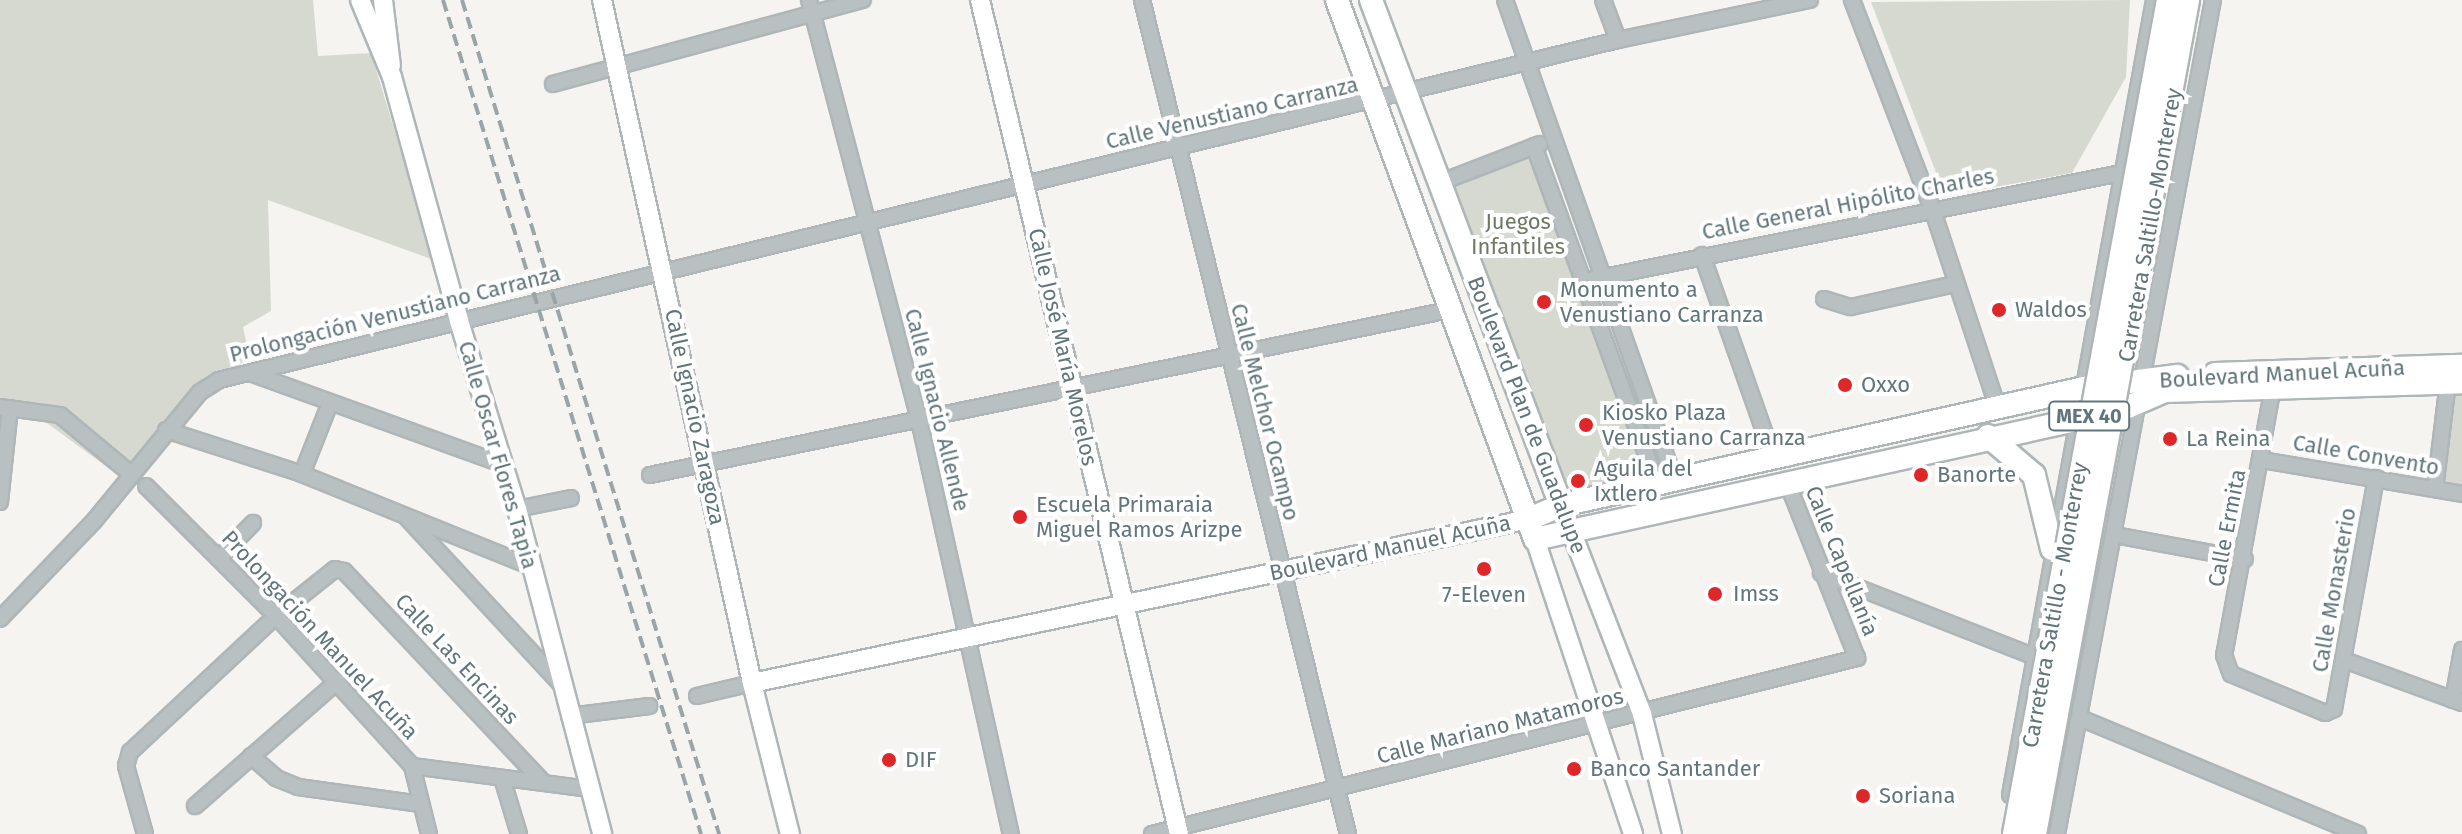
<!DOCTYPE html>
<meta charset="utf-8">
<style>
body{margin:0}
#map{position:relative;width:2462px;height:834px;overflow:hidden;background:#f5f4f1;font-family:"Fira Sans",sans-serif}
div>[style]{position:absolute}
.green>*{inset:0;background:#d6d9d0;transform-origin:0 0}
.roads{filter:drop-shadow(2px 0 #aeb6b8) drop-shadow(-2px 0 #aeb6b8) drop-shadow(0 2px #aeb6b8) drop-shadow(0 -2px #aeb6b8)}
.street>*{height:14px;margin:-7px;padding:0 7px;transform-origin:7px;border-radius:7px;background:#b9c0c1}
.secondary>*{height:18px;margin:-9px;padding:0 9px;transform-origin:9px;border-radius:9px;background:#fff}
.primary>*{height:22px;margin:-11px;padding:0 11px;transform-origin:11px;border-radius:11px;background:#fff}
.rail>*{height:4px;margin-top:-2px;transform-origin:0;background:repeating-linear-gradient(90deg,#9ba5a8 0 12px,transparent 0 18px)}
.bridges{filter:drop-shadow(2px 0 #afb5b6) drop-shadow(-2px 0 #afb5b6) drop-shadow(0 2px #afb5b6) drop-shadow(0 -2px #afb5b6)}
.highway-bridge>*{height:24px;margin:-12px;padding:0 12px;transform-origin:12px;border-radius:12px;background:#fff}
.dots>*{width:22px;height:22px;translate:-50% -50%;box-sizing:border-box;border:4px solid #fff;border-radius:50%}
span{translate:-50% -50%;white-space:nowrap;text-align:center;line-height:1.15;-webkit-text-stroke:8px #fff;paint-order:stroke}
.shield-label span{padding:2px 6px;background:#fff;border:2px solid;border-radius:6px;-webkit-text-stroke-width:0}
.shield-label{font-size:20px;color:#60767b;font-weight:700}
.street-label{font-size:22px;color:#60767b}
.park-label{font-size:22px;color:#6d7963}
.poi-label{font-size:22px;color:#60767b}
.left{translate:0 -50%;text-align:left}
</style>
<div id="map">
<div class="green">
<i style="clip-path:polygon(0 0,313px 0,318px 56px,371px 53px,434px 260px,268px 200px,271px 311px,243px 327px,249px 356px,122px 478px,36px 415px,0 416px)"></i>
<i style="clip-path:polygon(2130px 0,2126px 77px,2072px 173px,1945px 196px,1871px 2px)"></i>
<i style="left:1533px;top:155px;width:342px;height:90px;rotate:70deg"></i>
<i style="clip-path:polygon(2453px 394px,2462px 394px,2462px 488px,2440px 484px)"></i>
</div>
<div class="roads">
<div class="street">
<i style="left:809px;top:0;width:434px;rotate:75.3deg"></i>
<i style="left:919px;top:420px;width:424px;rotate:77.5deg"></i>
<i style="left:1142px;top:0;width:859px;rotate:76.13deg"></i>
<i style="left:1505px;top:0;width:510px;rotate:70.54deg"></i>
<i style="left:1603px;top:0;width:43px;rotate:69.4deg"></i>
<i style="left:1852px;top:0;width:223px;rotate:69deg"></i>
<i style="left:1932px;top:208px;width:212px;rotate:71.8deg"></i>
<i style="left:553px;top:84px;width:321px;rotate:-15.2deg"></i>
<i style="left:1534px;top:146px;width:360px;rotate:70deg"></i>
<i style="left:1439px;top:183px;width:108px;rotate:-21.1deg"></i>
<i style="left:1702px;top:255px;width:214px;rotate:70.6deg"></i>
<i style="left:1584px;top:281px;width:548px;rotate:-11.37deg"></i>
<i style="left:1824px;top:299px;width:28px;rotate:17deg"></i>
<i style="left:1851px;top:307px;width:107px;rotate:-12.5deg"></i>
<i style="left:253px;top:374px;width:267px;rotate:19.9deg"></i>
<i style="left:2274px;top:381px;width:279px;rotate:100.3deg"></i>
<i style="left:2224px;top:655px;width:20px;rotate:70deg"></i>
<i style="left:2231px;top:674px;width:102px;rotate:22.5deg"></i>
<i style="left:2325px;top:713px;width:10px;rotate:-24deg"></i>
<i style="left:2334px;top:709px;width:235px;rotate:-79.7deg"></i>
<i style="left:0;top:407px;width:61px;rotate:7.6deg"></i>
<i style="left:60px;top:415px;width:92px;rotate:39.7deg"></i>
<i style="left:166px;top:430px;width:143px;rotate:17.9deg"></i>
<i style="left:302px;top:474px;width:246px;rotate:22deg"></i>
<i style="left:2262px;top:460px;width:203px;rotate:9.6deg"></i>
<i style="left:302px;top:474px;width:76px;rotate:-68.5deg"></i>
<i style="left:650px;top:475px;width:821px;rotate:-11.67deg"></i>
<i style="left:146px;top:486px;width:184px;rotate:45deg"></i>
<i style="left:276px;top:616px;width:202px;rotate:47.8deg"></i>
<i style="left:412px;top:766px;width:70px;rotate:76deg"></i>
<i style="left:2435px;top:489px;width:116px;rotate:-83.1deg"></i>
<i style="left:0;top:502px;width:94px;rotate:-83.9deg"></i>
<i style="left:517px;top:509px;width:55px;rotate:-11.5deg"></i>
<i style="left:407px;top:518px;width:225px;rotate:47.2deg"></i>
<i style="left:2114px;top:535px;width:133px;rotate:10.4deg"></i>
<i style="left:219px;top:558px;width:49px;rotate:-45.8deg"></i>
<i style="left:1821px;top:573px;width:230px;rotate:21.4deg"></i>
<i style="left:0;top:619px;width:136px;rotate:-46.2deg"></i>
<i style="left:94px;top:521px;width:167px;rotate:-50.6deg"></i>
<i style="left:200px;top:392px;width:22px;rotate:-32deg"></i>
<i style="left:219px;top:380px;width:1440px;rotate:-13.66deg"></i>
<i style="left:1618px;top:40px;width:196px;rotate:-11.8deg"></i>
<i style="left:2344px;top:660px;width:126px;rotate:20deg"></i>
<i style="left:697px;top:696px;width:57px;rotate:-13.3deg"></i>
<i style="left:2453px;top:700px;width:51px;rotate:-79.8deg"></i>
<i style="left:569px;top:716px;width:81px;rotate:-7.1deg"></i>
<i style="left:2080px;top:718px;width:301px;rotate:22.6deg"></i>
<i style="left:251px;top:756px;width:33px;rotate:41deg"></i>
<i style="left:276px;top:778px;width:24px;rotate:22deg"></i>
<i style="left:298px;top:787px;width:124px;rotate:7.9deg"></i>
<i style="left:412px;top:766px;width:178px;rotate:7.4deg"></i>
<i style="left:502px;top:778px;width:59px;rotate:73.1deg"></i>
<i style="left:2010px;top:795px;width:808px;rotate:-79.73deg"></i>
<i style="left:195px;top:806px;width:190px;rotate:-41.2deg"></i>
<i style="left:145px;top:834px;width:71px;rotate:-105.6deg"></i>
<i style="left:126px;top:766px;width:15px;rotate:-74deg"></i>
<i style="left:130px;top:752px;width:200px;rotate:-43deg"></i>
<i style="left:276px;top:616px;width:75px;rotate:-38.5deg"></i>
<i style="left:335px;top:569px;width:9px;rotate:13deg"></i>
<i style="left:344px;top:571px;width:290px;rotate:46.7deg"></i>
<i style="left:1152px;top:834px;width:727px;rotate:-14.02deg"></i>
<i style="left:1857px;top:658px;width:192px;rotate:-111.7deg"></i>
<i style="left:2057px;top:834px;width:848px;rotate:-79.41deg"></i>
</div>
<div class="secondary">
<i style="left:360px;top:0;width:83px;rotate:67.4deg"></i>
<i style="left:392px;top:77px;width:253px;rotate:74.6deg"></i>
<i style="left:459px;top:321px;width:197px;rotate:72.9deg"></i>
<i style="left:517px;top:509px;width:336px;rotate:75.3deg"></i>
<i style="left:383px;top:0;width:66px;rotate:83.1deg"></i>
<i style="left:602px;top:0;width:699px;rotate:77.61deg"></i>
<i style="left:752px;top:683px;width:156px;rotate:75.9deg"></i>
<i style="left:980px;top:0;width:857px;rotate:76.58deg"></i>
<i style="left:1570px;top:528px;width:199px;rotate:68.8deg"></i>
<i style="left:1642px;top:714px;width:124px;rotate:76deg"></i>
<i style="left:1535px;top:539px;width:311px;rotate:71.6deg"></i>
<i style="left:752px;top:683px;width:794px;rotate:-11.92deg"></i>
</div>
<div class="primary">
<i style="left:1337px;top:0;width:574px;rotate:69.83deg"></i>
<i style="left:1535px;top:539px;width:600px;rotate:-12.41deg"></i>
<i style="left:2121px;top:410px;width:48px;rotate:-23.4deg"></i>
<i style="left:2165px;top:391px;width:297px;rotate:-1.7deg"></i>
<i style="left:1371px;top:0;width:551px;rotate:69.4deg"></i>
<i style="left:2215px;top:374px;width:247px;rotate:-1.9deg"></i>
<i style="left:1988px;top:436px;width:60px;rotate:40.3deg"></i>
<i style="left:2034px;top:475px;width:76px;rotate:76.3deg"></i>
<i style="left:1529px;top:519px;width:36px;rotate:-23deg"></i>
<i style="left:1562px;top:505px;width:535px;rotate:-12.63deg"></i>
<i style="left:2084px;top:388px;width:94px;rotate:-7.4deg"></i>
</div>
</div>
<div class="rail">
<i style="left:443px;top:0;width:873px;rotate:72.81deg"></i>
<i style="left:462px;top:0;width:873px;rotate:72.87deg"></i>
</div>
<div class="bridges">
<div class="highway-bridge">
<i style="left:2015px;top:834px;width:848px;rotate:-79.54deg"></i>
<i style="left:2034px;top:834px;width:848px;rotate:-79.6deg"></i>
</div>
</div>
<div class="dots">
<i style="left:1544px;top:302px;background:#de2729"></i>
<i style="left:1999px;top:310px;background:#de2729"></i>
<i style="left:1845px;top:385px;background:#de2729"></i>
<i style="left:1586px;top:425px;background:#de2729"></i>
<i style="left:2170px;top:439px;background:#de2729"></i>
<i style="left:1921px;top:475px;background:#de2729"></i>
<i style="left:1578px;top:481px;background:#de2729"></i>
<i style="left:1020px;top:517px;background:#de2729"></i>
<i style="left:1484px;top:569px;background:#de2729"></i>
<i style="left:1715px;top:594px;background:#de2729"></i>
<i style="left:889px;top:760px;background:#de2729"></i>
<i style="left:1574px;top:769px;background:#de2729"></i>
<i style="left:1863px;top:796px;background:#de2729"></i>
</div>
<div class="shield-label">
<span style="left:2089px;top:416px">MEX 40</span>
</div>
<div class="street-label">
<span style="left:1232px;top:113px;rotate:-13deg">Calle Venustiano Carranza</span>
<span style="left:1848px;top:204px;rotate:-11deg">Calle General Hipólito Charles</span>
<span style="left:2150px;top:225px;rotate:-80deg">Carretera Saltillo-Monterrey</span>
<span style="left:395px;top:314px;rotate:-14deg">Prolongación Venustiano Carranza</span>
<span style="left:1063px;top:347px;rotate:77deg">Calle José María Morelos</span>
<span style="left:2282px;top:374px;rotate:-3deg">Boulevard Manuel Acuña</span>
<span style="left:937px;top:410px;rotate:76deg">Calle Ignacio Allende</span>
<span style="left:1265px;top:412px;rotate:76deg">Calle Melchor Ocampo</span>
<span style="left:1527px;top:415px;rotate:69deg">Boulevard Plan de Guadalupe</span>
<span style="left:695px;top:417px;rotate:78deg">Calle Ignacio Zaragoza</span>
<span style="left:498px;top:455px;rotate:74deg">Calle Oscar Flores Tapia</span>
<span style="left:2366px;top:455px;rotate:10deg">Calle Convento</span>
<span style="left:2227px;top:528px;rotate:-79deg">Calle Ermita</span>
<span style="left:1390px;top:548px;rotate:-12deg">Boulevard Manuel Acuña</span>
<span style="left:1842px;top:561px;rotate:68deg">Calle Capellanía</span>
<span style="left:2334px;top:590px;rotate:-80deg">Calle Monasterio</span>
<span style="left:2055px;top:605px;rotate:-80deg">Carretera Saltillo - Monterrey</span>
<span style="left:320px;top:635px;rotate:47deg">Prolongación Manuel Acuña</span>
<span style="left:457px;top:659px;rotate:47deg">Calle Las Encinas</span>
<span style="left:1500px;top:726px;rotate:-14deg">Calle Mariano Matamoros</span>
</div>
<div class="park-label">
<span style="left:1518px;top:234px">Juegos<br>Infantiles</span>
</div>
<div class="poi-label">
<span class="left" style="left:1560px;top:302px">Monumento a<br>Venustiano Carranza</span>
<span class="left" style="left:2015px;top:310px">Waldos</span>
<span class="left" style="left:1861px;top:385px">Oxxo</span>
<span class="left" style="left:1602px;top:425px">Kiosko Plaza<br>Venustiano Carranza</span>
<span class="left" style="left:2186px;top:439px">La Reina</span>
<span class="left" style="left:1594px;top:481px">Aguila del<br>Ixtlero</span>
<span class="left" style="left:1937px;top:475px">Banorte</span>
<span class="left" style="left:1036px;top:517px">Escuela Primaraia<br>Miguel Ramos Arizpe</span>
<span class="left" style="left:1733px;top:594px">Imss</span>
<span style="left:1484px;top:595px">7-Eleven</span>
<span class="left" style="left:905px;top:760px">DIF</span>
<span class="left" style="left:1590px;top:769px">Banco Santander</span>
<span class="left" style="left:1879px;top:796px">Soriana</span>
</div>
</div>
